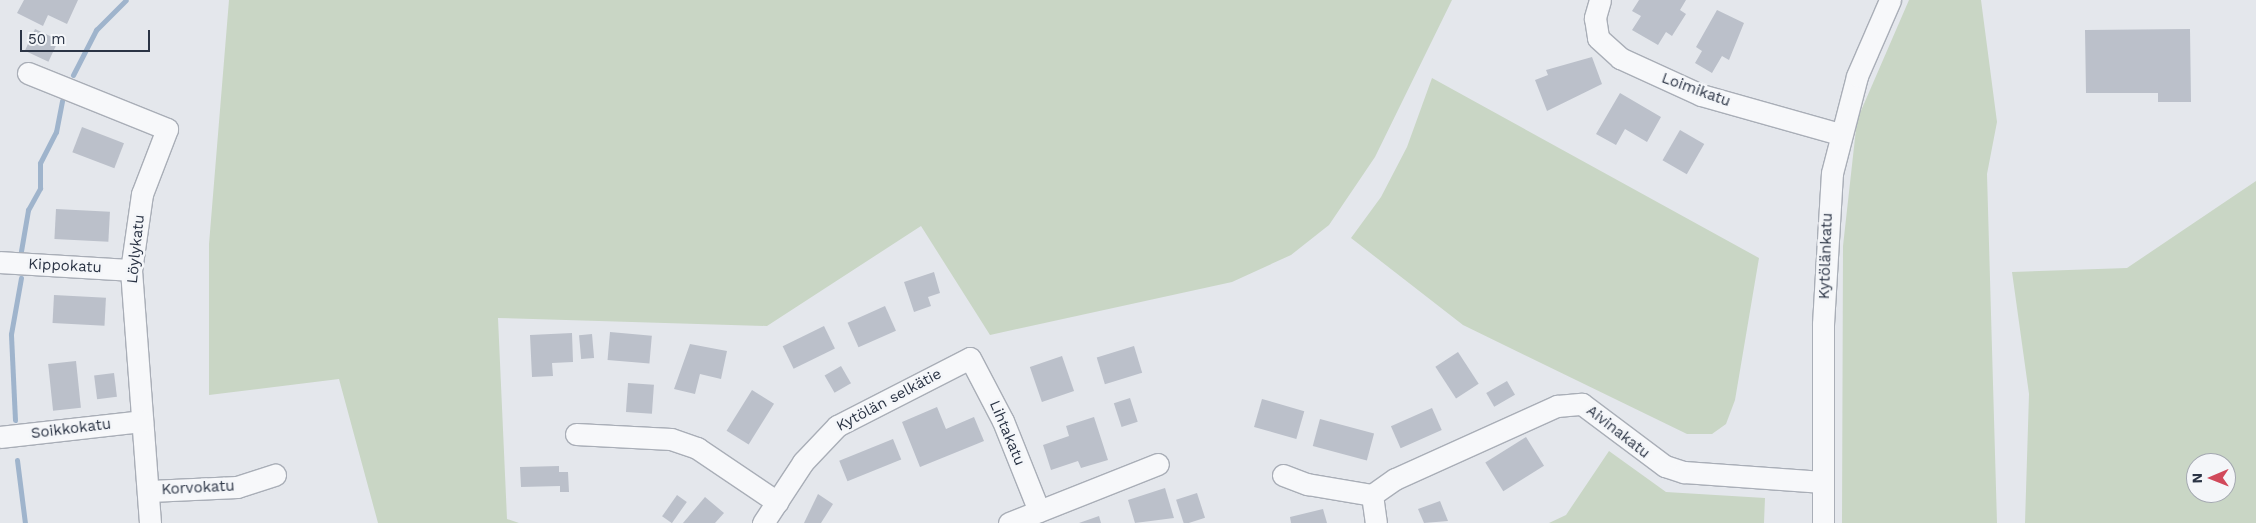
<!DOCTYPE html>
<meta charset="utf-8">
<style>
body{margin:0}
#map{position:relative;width:2256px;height:523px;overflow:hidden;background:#e4e7ec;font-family:"Work Sans",sans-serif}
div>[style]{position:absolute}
.green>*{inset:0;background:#c9d6c5}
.stream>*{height:5px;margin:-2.5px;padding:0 2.5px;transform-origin:2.5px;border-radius:2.5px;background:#9fb4cc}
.building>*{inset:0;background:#bbc0ca;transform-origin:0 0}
.roads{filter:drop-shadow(1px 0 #a9aeb7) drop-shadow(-1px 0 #a9aeb7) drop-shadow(0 1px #a9aeb7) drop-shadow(0 -1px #a9aeb7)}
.minor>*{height:21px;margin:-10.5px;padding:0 10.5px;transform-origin:10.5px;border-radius:10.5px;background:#f7f8fa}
span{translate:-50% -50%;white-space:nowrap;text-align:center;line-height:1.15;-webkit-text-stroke:5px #f4f6f9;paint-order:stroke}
.street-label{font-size:15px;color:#2b3445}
.north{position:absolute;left:2186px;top:453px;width:50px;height:50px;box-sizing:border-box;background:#f4f6f9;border:1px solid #a4a8b1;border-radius:50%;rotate:269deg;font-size:14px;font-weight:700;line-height:20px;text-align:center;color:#2b3445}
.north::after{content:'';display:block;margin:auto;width:18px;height:22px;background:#d1495b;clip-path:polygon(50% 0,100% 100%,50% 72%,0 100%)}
.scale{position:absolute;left:20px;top:30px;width:130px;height:22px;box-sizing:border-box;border:2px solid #2b3445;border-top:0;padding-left:6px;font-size:15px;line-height:18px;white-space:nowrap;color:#2b3445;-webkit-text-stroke:4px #f4f6f9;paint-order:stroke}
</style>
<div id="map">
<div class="green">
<i style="clip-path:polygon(229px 0,1452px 0,1375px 157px,1329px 225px,1291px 255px,1232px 282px,990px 335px,921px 226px,767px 326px,498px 318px,507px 519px,519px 523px,378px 523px,339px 379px,209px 395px,209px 244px)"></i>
<i style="clip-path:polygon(1909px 0,1981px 0,1997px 122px,1987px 174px,1997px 523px,1842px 523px,1843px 246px,1857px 120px)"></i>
<i style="clip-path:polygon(1432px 78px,1759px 258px,1735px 400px,1726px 424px,1712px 434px,1687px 434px,1463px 325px,1351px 238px,1381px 197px,1407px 147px)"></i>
<i style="clip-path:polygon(evenodd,2256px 181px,2256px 523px,2025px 523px,2029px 394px,2012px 272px,2127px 268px,2256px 181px,2196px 463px,2226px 463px,2226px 493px,2196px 493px,2196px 463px)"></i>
<i style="clip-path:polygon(1609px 451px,1666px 492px,1765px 498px,1764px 523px,1549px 523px,1566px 515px)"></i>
</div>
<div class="stream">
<i style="left:73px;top:75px;width:51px;rotate:-62.9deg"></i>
<i style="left:96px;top:30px;width:42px;rotate:-45deg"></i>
<i style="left:21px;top:251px;width:42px;rotate:-80.3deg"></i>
<i style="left:28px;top:210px;width:25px;rotate:-61deg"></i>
<i style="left:40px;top:188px;width:25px;rotate:-90deg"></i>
<i style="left:40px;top:163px;width:35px;rotate:-63deg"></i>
<i style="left:56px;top:132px;width:32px;rotate:-79deg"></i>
<i style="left:15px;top:420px;width:86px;rotate:-92.7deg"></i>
<i style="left:11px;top:334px;width:57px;rotate:-79.9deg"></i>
<i style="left:17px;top:460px;width:64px;rotate:82.8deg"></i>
</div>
<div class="building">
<i style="clip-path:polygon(24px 0,78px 0,67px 24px,48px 15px,43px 26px,17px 13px)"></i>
<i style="clip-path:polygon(1639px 0,1686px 0,1680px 10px,1686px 14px,1672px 36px,1666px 32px,1658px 45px,1632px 30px,1641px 16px,1632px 11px)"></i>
<i style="clip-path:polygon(1717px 10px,1744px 23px,1729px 60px,1722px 56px,1712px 73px,1695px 63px,1702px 51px,1696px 47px)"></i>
<i style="left:35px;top:29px;width:26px;height:24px;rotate:25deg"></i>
<i style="clip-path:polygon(2190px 29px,2191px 102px,2158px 102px,2158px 93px,2086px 93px,2085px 30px)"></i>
<i style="clip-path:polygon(1592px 57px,1602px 84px,1547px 111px,1535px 80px,1548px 75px,1546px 70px)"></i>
<i style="clip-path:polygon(1620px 93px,1661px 117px,1647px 142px,1625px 129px,1616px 145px,1596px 134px)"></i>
<i style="left:82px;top:127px;width:45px;height:27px;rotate:21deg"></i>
<i style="left:1680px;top:130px;width:28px;height:35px;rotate:30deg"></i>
<i style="left:56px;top:209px;width:54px;height:30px;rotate:3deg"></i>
<i style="clip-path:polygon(934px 272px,940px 293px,928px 297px,931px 306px,914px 312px,904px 282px)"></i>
<i style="left:54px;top:295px;width:52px;height:28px;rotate:3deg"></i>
<i style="left:885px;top:306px;width:27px;height:41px;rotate:66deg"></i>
<i style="left:824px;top:326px;width:25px;height:46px;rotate:64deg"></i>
<i style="left:610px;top:332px;width:42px;height:28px;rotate:5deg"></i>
<i style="clip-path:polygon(572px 333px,573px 362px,552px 363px,553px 376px,532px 377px,530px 335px)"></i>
<i style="left:592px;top:334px;width:24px;height:13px;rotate:85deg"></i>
<i style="clip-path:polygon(690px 344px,727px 351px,721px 379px,700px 374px,695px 394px,674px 389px)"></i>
<i style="left:1134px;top:346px;width:28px;height:39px;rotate:73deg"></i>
<i style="left:1458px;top:352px;width:38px;height:27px;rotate:57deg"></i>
<i style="left:1062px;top:356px;width:37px;height:34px;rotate:71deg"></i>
<i style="left:76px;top:361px;width:47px;height:28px;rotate:84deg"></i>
<i style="left:841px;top:366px;width:20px;height:19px;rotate:60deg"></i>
<i style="left:114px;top:373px;width:24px;height:20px;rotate:83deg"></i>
<i style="left:1507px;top:381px;width:16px;height:24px;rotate:60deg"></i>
<i style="left:628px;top:383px;width:26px;height:29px;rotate:4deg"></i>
<i style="left:752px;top:390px;width:26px;height:48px;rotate:32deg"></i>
<i style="left:1130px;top:398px;width:25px;height:17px;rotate:72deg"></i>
<i style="left:1262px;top:399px;width:44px;height:29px;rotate:16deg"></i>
<i style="clip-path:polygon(937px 407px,946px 429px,974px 417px,984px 441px,920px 467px,902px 422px)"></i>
<i style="left:1432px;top:408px;width:24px;height:45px;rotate:66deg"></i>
<i style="clip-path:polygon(1094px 417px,1108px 460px,1081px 468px,1078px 461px,1051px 470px,1043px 445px,1069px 436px,1066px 426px)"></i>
<i style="left:1320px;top:419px;width:56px;height:28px;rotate:15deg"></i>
<i style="left:1526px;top:437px;width:34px;height:48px;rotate:58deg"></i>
<i style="left:893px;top:439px;width:22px;height:58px;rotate:68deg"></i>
<i style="clip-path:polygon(559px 466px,559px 472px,568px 472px,569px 492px,560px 492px,560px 486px,521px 487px,520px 467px)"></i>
<i style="clip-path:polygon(1165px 488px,1174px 518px,1135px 523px,1128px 500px)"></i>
<i style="left:1197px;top:493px;width:26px;height:22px;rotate:72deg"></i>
<i style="clip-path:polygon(818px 494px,833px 504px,821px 523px,804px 523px)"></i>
<i style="left:677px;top:495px;width:12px;height:26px;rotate:35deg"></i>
<i style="clip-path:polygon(705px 497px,724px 513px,715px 523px,683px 523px)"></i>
<i style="clip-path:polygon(1440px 501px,1448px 521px,1424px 523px,1418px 509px)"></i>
<i style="clip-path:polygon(1323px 509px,1327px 523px,1291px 523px,1290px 517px)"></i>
<i style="clip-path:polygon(1099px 516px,1101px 523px,1079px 523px)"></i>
</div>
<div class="roads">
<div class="minor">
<i style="left:1600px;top:0;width:19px;rotate:106deg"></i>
<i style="left:1595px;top:18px;width:20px;rotate:81deg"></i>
<i style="left:1598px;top:38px;width:30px;rotate:42deg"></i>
<i style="left:1620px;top:58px;width:89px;rotate:24.6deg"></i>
<i style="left:1701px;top:95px;width:144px;rotate:15.7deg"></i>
<i style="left:28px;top:73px;width:150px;rotate:21.9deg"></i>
<i style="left:167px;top:129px;width:70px;rotate:111deg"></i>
<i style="left:142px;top:194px;width:77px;rotate:98.2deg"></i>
<i style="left:131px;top:270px;width:254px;rotate:85.7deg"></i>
<i style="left:0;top:262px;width:131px;rotate:3.5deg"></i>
<i style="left:576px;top:434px;width:95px;rotate:3deg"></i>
<i style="left:671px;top:439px;width:28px;rotate:19deg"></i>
<i style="left:697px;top:448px;width:97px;rotate:34deg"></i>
<i style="left:0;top:437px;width:143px;rotate:-6.4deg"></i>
<i style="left:1283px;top:475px;width:26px;rotate:21deg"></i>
<i style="left:1307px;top:484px;width:66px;rotate:9.6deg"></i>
<i style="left:1372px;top:495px;width:28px;rotate:-35deg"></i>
<i style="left:1395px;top:479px;width:178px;rotate:-24.3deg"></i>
<i style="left:1557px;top:406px;width:25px;rotate:-5deg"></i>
<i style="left:1582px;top:404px;width:104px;rotate:36.8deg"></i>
<i style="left:1665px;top:466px;width:20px;rotate:18deg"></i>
<i style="left:1684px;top:472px;width:139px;rotate:4.1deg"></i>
<i style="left:150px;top:491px;width:87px;rotate:-2.6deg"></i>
<i style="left:237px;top:487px;width:40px;rotate:-18deg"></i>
<i style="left:1372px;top:495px;width:28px;rotate:82deg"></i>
<i style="left:763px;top:523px;width:73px;rotate:-56.7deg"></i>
<i style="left:803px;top:462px;width:50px;rotate:-46.6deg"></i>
<i style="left:837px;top:426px;width:149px;rotate:-27.1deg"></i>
<i style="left:970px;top:358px;width:71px;rotate:62.4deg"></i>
<i style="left:1003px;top:421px;width:97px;rotate:68.2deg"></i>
<i style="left:1009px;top:523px;width:160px;rotate:-21.6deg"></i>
<i style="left:1823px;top:523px;width:199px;rotate:-90deg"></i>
<i style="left:1823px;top:324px;width:151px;rotate:-86.6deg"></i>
<i style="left:1832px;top:173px;width:100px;rotate:-75.5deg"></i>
<i style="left:1857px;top:76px;width:83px;rotate:-66.5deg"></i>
</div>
</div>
<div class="street-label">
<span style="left:1696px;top:90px;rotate:20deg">Loimikatu</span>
<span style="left:136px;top:249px;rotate:-84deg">Löylykatu</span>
<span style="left:1826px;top:256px;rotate:-88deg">Kytölänkatu</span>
<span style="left:65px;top:266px;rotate:3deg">Kippokatu</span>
<span style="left:889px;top:400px;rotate:-28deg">Kytölän selkätie</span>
<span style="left:71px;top:429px;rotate:-7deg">Soikkokatu</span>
<span style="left:1618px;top:432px;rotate:38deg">Aivinakatu</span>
<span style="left:1007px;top:433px;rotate:67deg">Lihtakatu</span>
<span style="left:198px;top:488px;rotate:-3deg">Korvokatu</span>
</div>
<div class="north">N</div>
<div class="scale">50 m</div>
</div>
